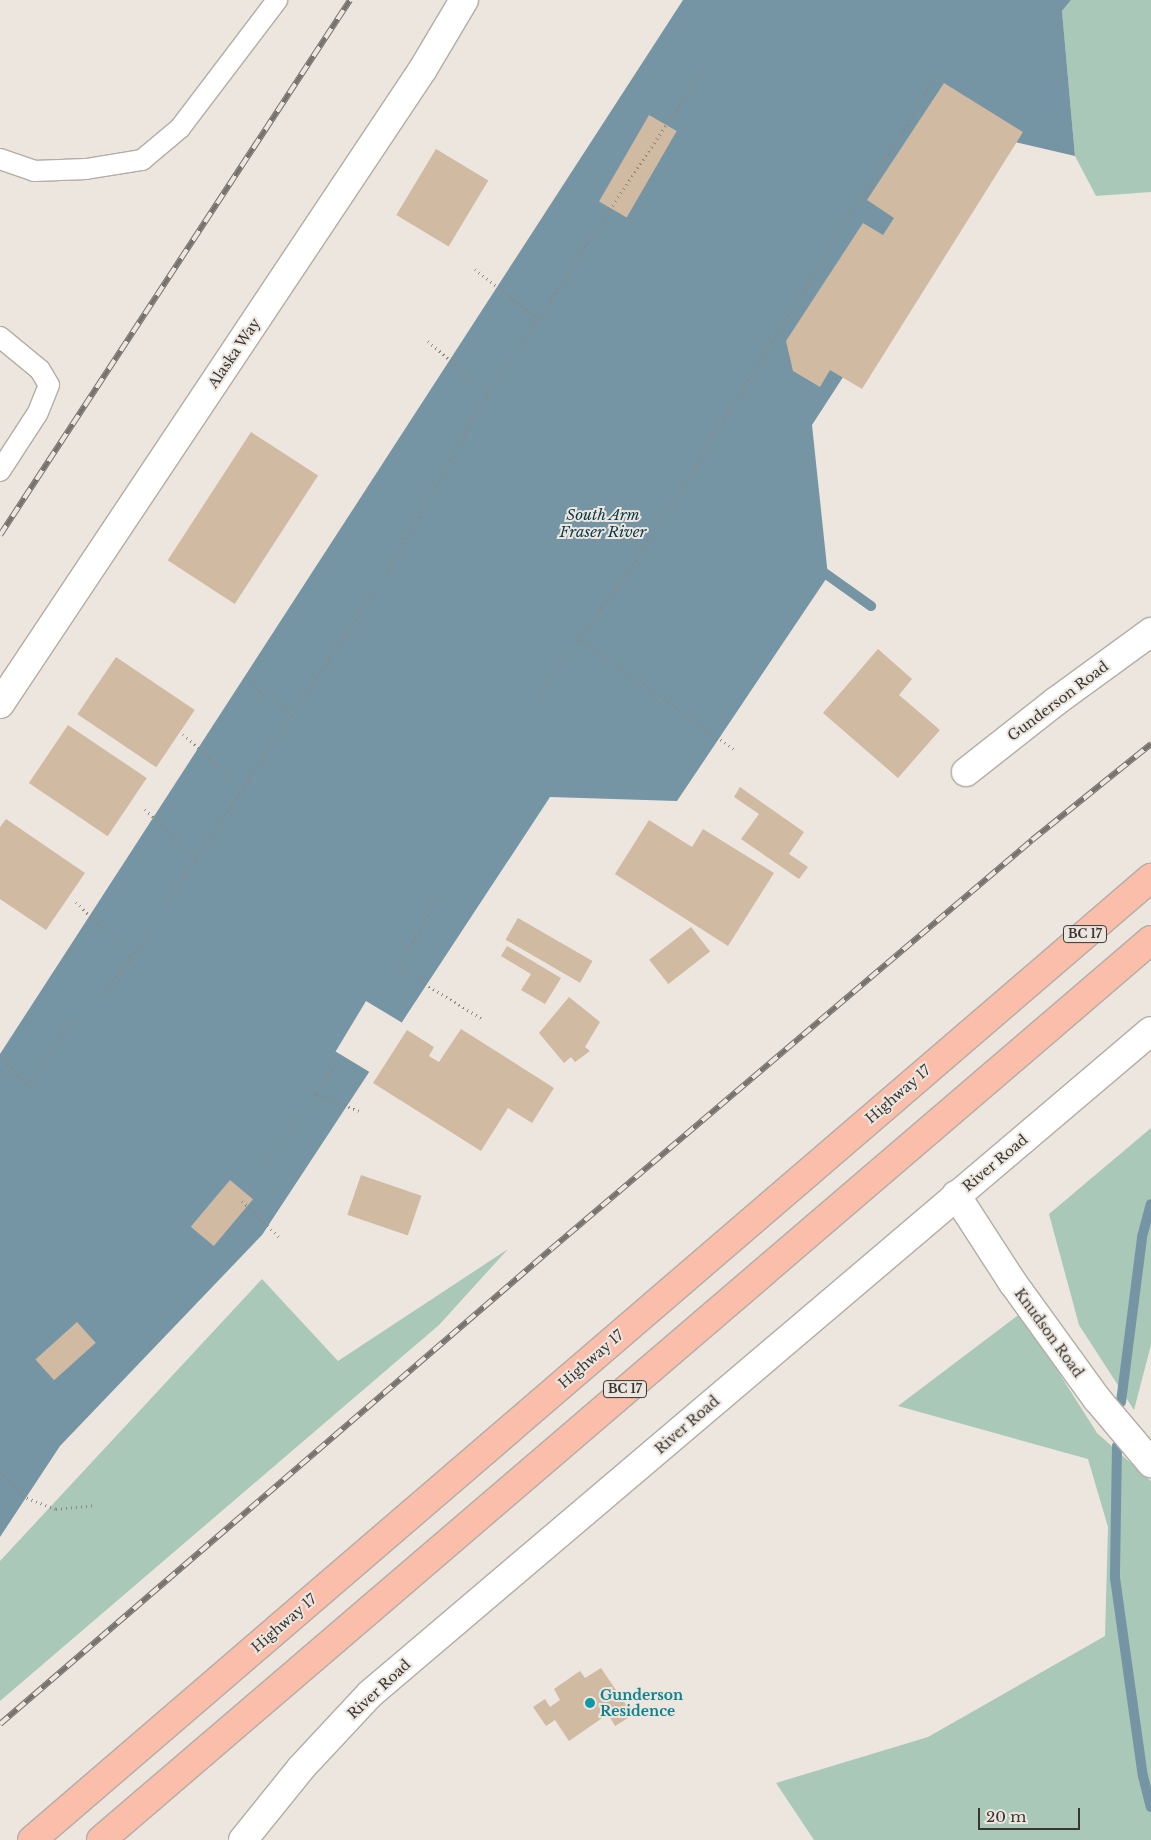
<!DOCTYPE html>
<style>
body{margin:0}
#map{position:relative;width:1151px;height:1840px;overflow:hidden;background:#ece6df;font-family:"Libre Baskerville",serif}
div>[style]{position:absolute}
.green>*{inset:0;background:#a9c8b8}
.water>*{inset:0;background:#7595a5}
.pier>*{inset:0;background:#ece6df;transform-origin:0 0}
.stream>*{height:10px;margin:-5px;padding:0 5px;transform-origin:5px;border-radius:5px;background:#7595a5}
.building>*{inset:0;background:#d0baa1;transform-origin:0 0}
.path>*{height:3px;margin-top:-1.5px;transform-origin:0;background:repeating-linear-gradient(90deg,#8c8883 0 1px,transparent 0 5px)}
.roads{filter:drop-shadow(1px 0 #b3ada6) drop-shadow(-1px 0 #b3ada6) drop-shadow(0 1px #b3ada6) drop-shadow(0 -1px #b3ada6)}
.service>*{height:20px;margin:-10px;padding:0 10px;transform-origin:10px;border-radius:10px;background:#fff}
.minor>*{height:28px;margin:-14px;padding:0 14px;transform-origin:14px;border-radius:14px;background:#fff}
.tertiary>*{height:28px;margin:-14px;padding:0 14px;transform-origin:14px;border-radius:14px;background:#fff}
.motorway>*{height:28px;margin:-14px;padding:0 14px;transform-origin:14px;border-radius:14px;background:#fbbeab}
.rail>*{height:5.5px;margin-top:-2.75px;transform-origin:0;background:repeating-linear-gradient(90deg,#ece6df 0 11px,#76726d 0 22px);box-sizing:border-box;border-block:1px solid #76726d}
.dots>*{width:14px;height:14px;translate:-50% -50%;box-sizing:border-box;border:2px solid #ece6df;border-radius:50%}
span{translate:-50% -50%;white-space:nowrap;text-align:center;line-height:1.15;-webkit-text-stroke:4px #ece6df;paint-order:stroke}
.shield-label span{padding:1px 4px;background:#ece6df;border:1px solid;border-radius:4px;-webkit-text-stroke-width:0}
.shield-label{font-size:12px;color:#393633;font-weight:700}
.street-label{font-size:14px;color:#393633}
.culture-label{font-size:14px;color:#0d838f;font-weight:700}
.left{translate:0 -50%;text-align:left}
.water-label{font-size:15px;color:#093a4c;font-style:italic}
.scale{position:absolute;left:978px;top:1808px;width:102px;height:22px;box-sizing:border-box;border:2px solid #393633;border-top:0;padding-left:6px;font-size:15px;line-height:18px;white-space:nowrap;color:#393633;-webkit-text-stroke:4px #ece6df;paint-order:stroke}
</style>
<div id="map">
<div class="green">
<i style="clip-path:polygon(1071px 0,1151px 0,1151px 192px,1096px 196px,1075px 156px,1062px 11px)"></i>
<i style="clip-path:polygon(1151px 1128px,1151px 1345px,1134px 1410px,1079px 1325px,1049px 1214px)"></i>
<i style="clip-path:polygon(508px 1249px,439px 1325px,0 1701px,0 1561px,262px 1279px,338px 1361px)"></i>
<i style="clip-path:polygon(1021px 1313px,1097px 1433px,1151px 1481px,1151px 1840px,814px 1840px,776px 1783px,928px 1737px,1105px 1636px,1108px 1527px,1088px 1459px,898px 1406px)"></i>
</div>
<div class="water">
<i style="clip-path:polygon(683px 0,1071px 0,1062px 11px,1075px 156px,998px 138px,812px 425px,828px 576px,677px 801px,550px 797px,262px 1235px,60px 1446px,0 1537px,0 1054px)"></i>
</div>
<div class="pier">
<i style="left:366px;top:1001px;width:44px;height:59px;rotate:31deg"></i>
</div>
<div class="stream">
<i style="left:819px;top:569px;width:64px;rotate:35.4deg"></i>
<i style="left:1121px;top:1402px;width:166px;rotate:-82.7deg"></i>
<i style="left:1142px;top:1237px;width:34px;rotate:-75deg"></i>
<i style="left:1117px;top:1446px;width:132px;rotate:90.9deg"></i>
<i style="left:1115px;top:1578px;width:200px;rotate:82deg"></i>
<i style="left:1143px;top:1776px;width:32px;rotate:76deg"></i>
</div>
<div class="building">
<i style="clip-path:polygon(944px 83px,1023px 132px,862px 389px,830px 370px,820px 387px,793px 371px,786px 341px,863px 223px,883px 235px,894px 218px,867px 200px)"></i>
<i style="left:649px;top:115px;width:32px;height:100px;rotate:30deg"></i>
<i style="left:436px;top:149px;width:61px;height:77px;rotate:31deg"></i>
<i style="left:251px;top:432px;width:80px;height:153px;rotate:33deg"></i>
<i style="clip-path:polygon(878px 649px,912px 679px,899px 695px,940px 730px,898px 778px,823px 713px)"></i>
<i style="left:116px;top:657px;width:95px;height:69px;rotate:34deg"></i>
<i style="left:68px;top:725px;width:95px;height:70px;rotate:34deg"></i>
<i style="clip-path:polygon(740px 787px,804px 832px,789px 854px,808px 867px,799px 879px,741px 839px,759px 814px,734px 797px)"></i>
<i style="clip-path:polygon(6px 819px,85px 873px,46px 930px,0 899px,0 827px)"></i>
<i style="clip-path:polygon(649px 820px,692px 847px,703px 829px,774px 873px,728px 946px,615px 874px)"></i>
<i style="left:518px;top:918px;width:86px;height:25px;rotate:30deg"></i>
<i style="left:691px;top:927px;width:31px;height:53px;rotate:52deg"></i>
<i style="clip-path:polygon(507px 946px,561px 978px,545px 1004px,521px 990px,531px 974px,501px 956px)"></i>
<i style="clip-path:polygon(569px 997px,600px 1022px,585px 1047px,590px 1051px,575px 1062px,571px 1057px,564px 1063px,539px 1033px)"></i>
<i style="clip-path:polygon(461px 1029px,554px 1088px,532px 1123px,508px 1108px,481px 1151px,373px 1083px,407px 1030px,434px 1047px,429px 1056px,439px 1062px)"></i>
<i style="left:361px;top:1175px;width:64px;height:42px;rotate:19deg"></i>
<i style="left:230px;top:1180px;width:30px;height:61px;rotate:40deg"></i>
<i style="left:77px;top:1322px;width:28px;height:56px;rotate:48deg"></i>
<i style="clip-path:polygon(601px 1668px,633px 1715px,615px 1726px,608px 1714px,569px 1741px,555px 1720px,546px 1726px,533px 1707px,545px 1699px,550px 1707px,560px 1700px,554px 1689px,580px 1671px,585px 1678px)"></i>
</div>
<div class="path">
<i style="left:475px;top:269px;width:79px;rotate:38.3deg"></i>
<i style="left:428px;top:341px;width:79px;rotate:40.9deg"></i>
<i style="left:387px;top:574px;width:207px;rotate:-60.8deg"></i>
<i style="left:488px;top:393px;width:388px;rotate:-56.4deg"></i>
<i style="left:578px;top:638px;width:191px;rotate:35.4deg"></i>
<i style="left:250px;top:680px;width:20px;rotate:49deg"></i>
<i style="left:263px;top:695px;width:36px;rotate:27deg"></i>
<i style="left:540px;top:695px;width:178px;rotate:-54.6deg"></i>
<i style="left:643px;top:550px;width:560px;rotate:-58.21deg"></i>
<i style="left:183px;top:734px;width:81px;rotate:41.5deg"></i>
<i style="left:145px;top:809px;width:71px;rotate:44.4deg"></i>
<i style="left:76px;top:902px;width:78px;rotate:45deg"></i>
<i style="left:435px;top:902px;width:75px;rotate:118.6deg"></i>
<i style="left:399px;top:968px;width:96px;rotate:31.4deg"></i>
<i style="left:164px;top:907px;width:379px;rotate:-56.3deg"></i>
<i style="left:100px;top:996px;width:77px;rotate:-51.3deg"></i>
<i style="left:0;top:1057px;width:39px;rotate:46deg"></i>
<i style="left:27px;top:1085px;width:78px;rotate:-56.5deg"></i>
<i style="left:316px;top:1094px;width:46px;rotate:21.6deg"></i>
<i style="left:0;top:1105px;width:8px;rotate:-45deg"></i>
<i style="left:265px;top:1164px;width:125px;rotate:-54.1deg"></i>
<i style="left:242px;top:1201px;width:53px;rotate:44.2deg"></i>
<i style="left:0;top:1471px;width:33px;rotate:49deg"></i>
<i style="left:22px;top:1496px;width:36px;rotate:21deg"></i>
<i style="left:56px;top:1509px;width:40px;rotate:-5.7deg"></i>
</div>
<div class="roads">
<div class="service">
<i style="left:0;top:159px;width:36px;rotate:19deg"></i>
<i style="left:34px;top:171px;width:52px;rotate:-2.2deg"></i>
<i style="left:86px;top:169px;width:57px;rotate:-9.1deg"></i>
<i style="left:142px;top:160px;width:50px;rotate:-40.1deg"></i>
<i style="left:180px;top:128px;width:161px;rotate:-52.8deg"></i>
<i style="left:0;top:337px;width:52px;rotate:39.5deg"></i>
<i style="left:40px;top:370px;width:17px;rotate:59deg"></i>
<i style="left:49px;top:385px;width:31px;rotate:112deg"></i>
<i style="left:37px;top:414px;width:68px;rotate:123deg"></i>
</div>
<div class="minor">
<i style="left:0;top:704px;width:763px;rotate:-56.33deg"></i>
<i style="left:423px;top:69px;width:80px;rotate:-59.3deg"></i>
<i style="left:966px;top:772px;width:113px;rotate:-38.2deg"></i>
<i style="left:1055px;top:702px;width:119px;rotate:-36.1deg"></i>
<i style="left:956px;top:1195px;width:105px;rotate:57.1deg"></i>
<i style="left:1013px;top:1283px;width:143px;rotate:54.1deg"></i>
<i style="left:1097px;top:1399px;width:84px;rotate:49.8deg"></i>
</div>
<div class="tertiary">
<i style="left:243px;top:1840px;width:92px;rotate:-51.1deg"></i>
<i style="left:301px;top:1768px;width:101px;rotate:-47deg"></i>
<i style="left:370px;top:1694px;width:1024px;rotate:-40.33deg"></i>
</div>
<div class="motorway">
<i style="left:32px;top:1840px;width:1476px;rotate:-40.69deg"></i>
<i style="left:101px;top:1840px;width:1383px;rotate:-40.6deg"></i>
</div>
</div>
<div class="rail">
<i style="left:0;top:535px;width:639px;rotate:-56.81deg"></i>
<i style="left:0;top:1724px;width:727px;rotate:-40.76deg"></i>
<i style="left:551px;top:1249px;width:631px;rotate:-40.37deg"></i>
<i style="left:1032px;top:840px;width:153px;rotate:-38.9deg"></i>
</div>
<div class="dots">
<i style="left:590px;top:1703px;background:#0f9aa8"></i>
</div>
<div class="shield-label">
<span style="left:1085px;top:934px">BC 17</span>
<span style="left:625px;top:1389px">BC 17</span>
</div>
<div class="street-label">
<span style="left:234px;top:353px;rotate:-56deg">Alaska Way</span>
<span style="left:1058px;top:701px;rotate:-37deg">Gunderson Road</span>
<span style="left:898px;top:1094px;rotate:-41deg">Highway 17</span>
<span style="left:995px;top:1163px;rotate:-40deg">River Road</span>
<span style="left:1049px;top:1333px;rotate:54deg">Knudson Road</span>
<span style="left:591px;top:1359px;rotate:-41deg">Highway 17</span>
<span style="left:687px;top:1425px;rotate:-41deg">River Road</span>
<span style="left:284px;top:1623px;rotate:-41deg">Highway 17</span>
<span style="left:379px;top:1689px;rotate:-43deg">River Road</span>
</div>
<div class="culture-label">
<span class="left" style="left:600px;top:1703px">Gunderson<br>Residence</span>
</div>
<div class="water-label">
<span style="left:603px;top:523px">South Arm<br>Fraser River</span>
</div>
<div class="scale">20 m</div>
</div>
